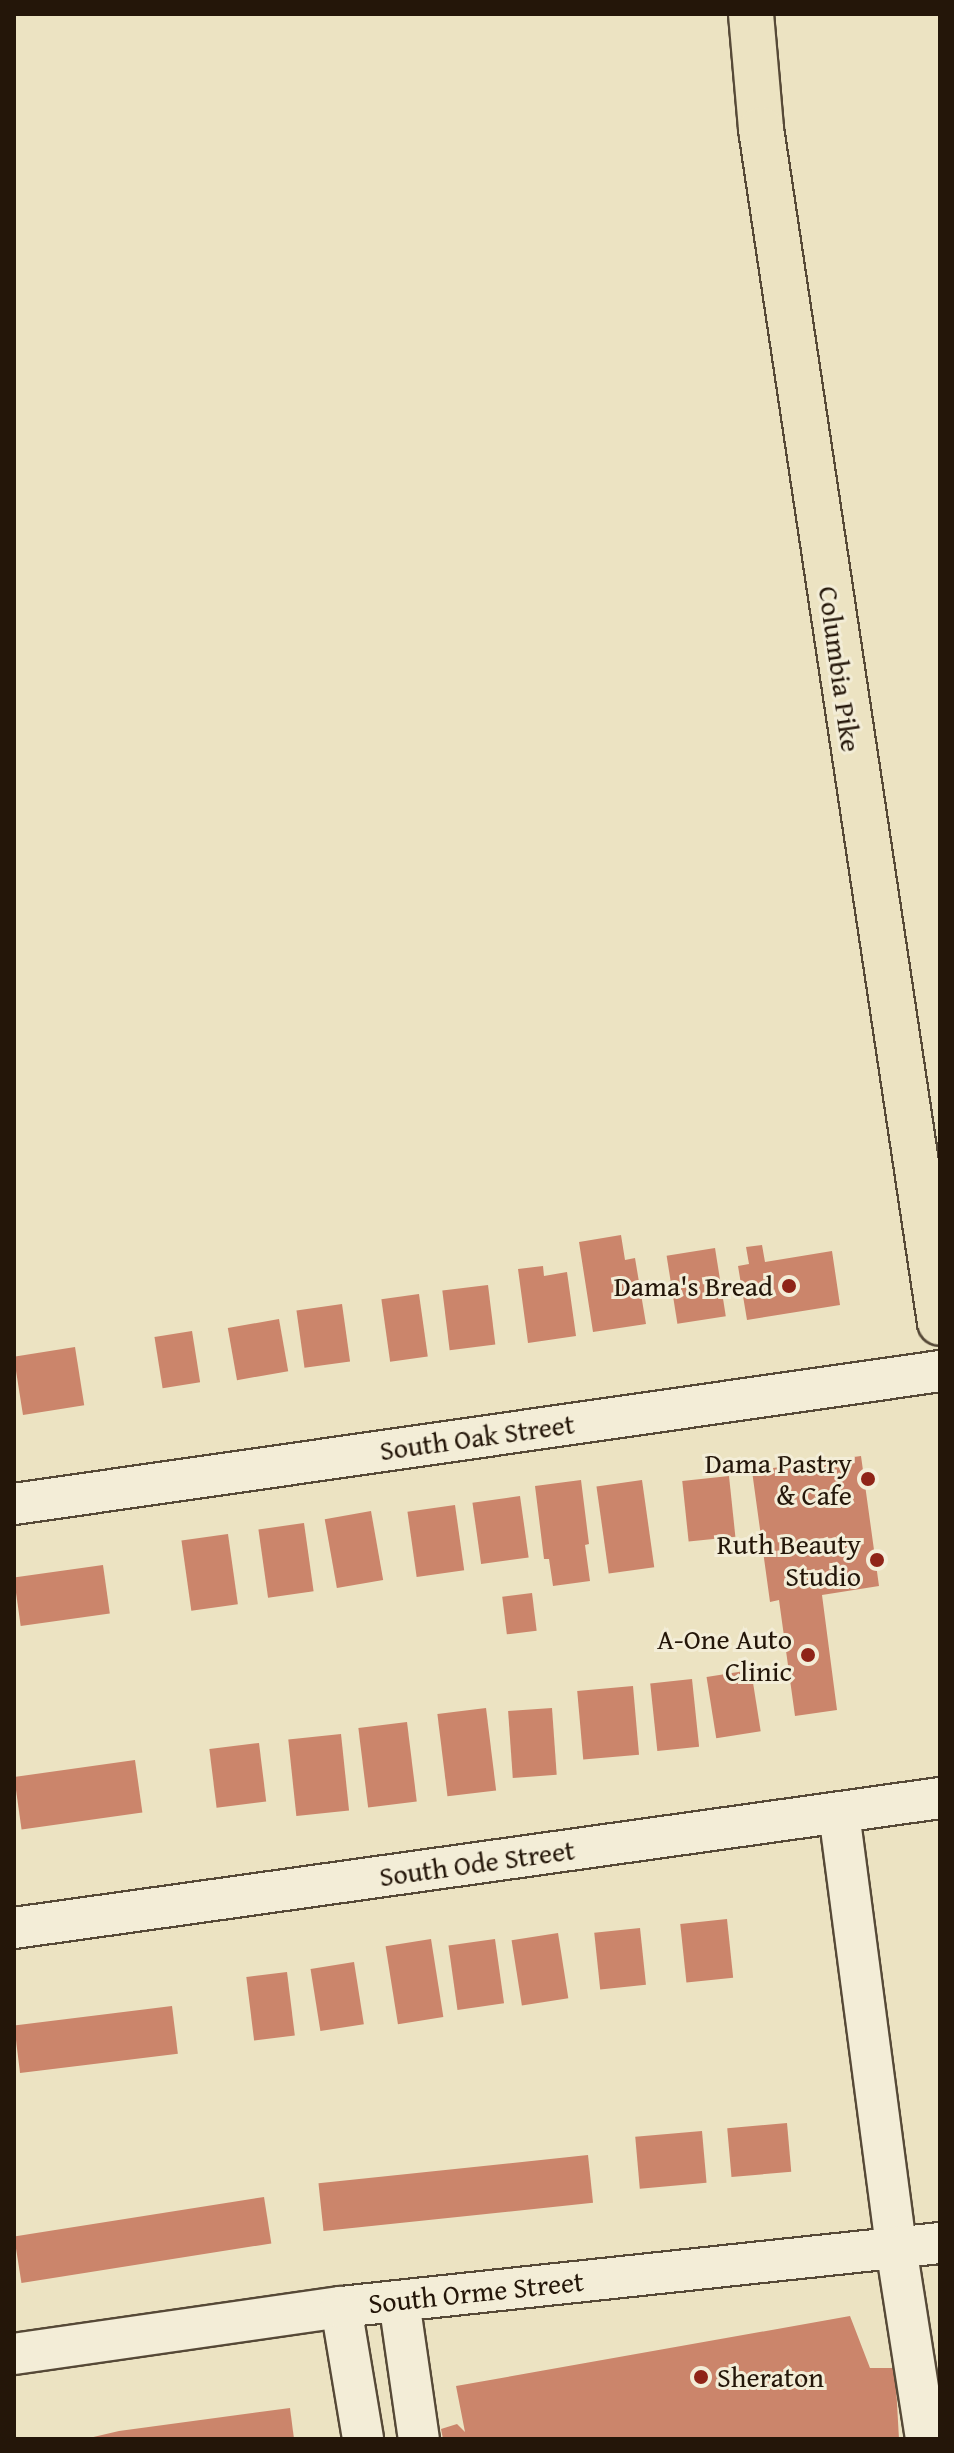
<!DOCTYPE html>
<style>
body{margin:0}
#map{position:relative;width:954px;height:2453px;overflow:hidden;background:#ece3c2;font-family:"Gentium Book Plus",serif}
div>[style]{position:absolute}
.building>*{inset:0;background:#cb856b;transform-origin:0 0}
.roads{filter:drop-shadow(2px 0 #564937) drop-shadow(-2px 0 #564937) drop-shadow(0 2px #564937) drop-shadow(0 -2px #564937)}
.minor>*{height:40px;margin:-20px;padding:0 20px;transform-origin:20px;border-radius:20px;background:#f3edd7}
.major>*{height:44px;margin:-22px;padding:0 22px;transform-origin:22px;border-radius:22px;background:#ece3c2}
.dots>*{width:22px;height:22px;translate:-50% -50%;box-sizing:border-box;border:4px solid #f3edd7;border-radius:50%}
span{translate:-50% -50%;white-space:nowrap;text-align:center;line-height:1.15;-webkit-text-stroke:6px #f3edd7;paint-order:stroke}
.street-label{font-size:28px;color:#241609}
.poi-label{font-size:28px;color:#241609}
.right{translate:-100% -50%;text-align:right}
.left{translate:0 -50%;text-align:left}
.frame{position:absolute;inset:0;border:16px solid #241609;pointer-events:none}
</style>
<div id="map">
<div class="building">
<i style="clip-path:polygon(621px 1235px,625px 1260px,635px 1258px,646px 1324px,593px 1332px,579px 1242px)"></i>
<i style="clip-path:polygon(762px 1245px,765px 1262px,832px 1251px,840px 1305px,747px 1320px,738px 1266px,749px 1264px,746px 1247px)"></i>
<i style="left:715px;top:1248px;width:69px;height:49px;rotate:81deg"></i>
<i style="clip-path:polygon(543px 1266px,544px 1276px,567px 1272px,576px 1336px,528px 1343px,518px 1269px)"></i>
<i style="left:488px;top:1285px;width:60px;height:46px;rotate:83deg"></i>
<i style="left:419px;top:1294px;width:63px;height:38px;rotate:82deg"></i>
<i style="left:342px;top:1304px;width:58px;height:46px;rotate:82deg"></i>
<i style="left:279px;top:1319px;width:53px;height:52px;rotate:80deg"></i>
<i style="left:192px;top:1331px;width:52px;height:38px;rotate:81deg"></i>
<i style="left:75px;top:1347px;width:59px;height:62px;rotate:81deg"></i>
<i style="clip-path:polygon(861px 1456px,879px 1586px,822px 1595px,837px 1710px,795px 1716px,779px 1600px,770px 1602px,752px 1471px)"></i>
<i style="left:729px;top:1476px;width:61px;height:47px;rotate:84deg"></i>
<i style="clip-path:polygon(581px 1480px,589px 1544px,585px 1545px,590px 1581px,553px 1586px,549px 1559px,544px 1559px,535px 1486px)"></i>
<i style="left:642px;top:1480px;width:88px;height:46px;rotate:82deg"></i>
<i style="left:520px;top:1496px;width:62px;height:48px;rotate:82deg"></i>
<i style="left:455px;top:1505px;width:66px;height:48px;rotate:82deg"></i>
<i style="left:371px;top:1511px;width:70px;height:47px;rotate:80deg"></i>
<i style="left:304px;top:1523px;width:69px;height:46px;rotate:82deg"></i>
<i style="left:228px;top:1534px;width:71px;height:47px;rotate:82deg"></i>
<i style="left:103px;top:1565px;width:49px;height:90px;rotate:82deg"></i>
<i style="left:532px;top:1593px;width:38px;height:30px;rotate:83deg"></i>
<i style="left:751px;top:1670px;width:62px;height:45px;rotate:81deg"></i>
<i style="left:692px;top:1679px;width:68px;height:42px;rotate:84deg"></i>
<i style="left:633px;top:1686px;width:69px;height:56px;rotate:85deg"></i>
<i style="left:486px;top:1708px;width:83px;height:49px;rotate:83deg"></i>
<i style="left:552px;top:1708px;width:67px;height:44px;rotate:86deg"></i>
<i style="left:407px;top:1722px;width:80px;height:49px;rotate:83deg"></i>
<i style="left:341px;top:1734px;width:77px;height:53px;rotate:84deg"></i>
<i style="left:259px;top:1743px;width:59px;height:50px;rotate:83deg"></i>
<i style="left:135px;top:1760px;width:53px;height:122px;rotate:82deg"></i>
<i style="left:727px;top:1919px;width:59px;height:47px;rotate:84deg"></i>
<i style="left:640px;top:1928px;width:57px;height:46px;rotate:84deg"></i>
<i style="left:558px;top:1933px;width:66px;height:47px;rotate:81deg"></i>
<i style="left:431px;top:1939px;width:79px;height:46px;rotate:81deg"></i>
<i style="left:495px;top:1939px;width:65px;height:47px;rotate:82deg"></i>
<i style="left:354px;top:1962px;width:63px;height:44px;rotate:81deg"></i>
<i style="left:287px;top:1972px;width:64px;height:41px;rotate:83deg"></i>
<i style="left:172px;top:2006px;width:48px;height:159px;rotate:83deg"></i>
<i style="left:787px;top:2123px;width:49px;height:60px;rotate:85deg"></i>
<i style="left:702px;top:2131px;width:52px;height:67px;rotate:85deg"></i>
<i style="left:588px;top:2155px;width:48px;height:271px;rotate:84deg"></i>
<i style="left:264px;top:2197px;width:47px;height:253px;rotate:81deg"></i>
<i style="clip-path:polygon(850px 2316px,870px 2368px,895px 2368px,899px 2439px,443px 2439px,441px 2429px,457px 2424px,465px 2432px,456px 2386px)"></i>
<i style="clip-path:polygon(290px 2408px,294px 2439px,85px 2439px,119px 2431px)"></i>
</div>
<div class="roads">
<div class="minor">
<i style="left:14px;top:1504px;width:936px;rotate:-8.17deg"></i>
<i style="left:839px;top:1813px;width:438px;rotate:82.5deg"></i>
<i style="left:896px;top:2247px;width:194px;rotate:81.1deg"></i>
<i style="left:14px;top:1928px;width:935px;rotate:-7.99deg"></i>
<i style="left:399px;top:2301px;width:139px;rotate:81.8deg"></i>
<i style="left:341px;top:2307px;width:134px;rotate:80.5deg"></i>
<i style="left:14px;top:2354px;width:330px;rotate:-8.2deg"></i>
<i style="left:341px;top:2307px;width:602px;rotate:-6.1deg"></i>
</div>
<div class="major">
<i style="left:751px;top:14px;width:115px;rotate:85deg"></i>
<i style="left:761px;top:129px;width:1207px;rotate:81.47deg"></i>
</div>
</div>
<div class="dots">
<i style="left:789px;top:1286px;background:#8f2418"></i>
<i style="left:868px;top:1479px;background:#8f2418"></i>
<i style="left:877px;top:1560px;background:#8f2418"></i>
<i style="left:808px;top:1655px;background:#8f2418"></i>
<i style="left:701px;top:2377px;background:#8f2418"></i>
</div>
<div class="street-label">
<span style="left:840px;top:669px;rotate:82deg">Columbia Pike</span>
<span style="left:477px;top:1437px;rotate:-8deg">South Oak Street</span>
<span style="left:477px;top:1863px;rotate:-8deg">South Ode Street</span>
<span style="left:476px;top:2292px;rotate:-6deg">South Orme Street</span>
</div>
<div class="poi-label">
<span class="right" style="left:773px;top:1286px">Dama's Bread</span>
<span class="right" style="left:852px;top:1479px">Dama Pastry<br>&amp; Cafe</span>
<span class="right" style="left:861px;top:1560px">Ruth Beauty<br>Studio</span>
<span class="right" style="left:792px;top:1655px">A-One Auto<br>Clinic</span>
<span class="left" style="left:717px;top:2377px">Sheraton</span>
</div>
<div class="frame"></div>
</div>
